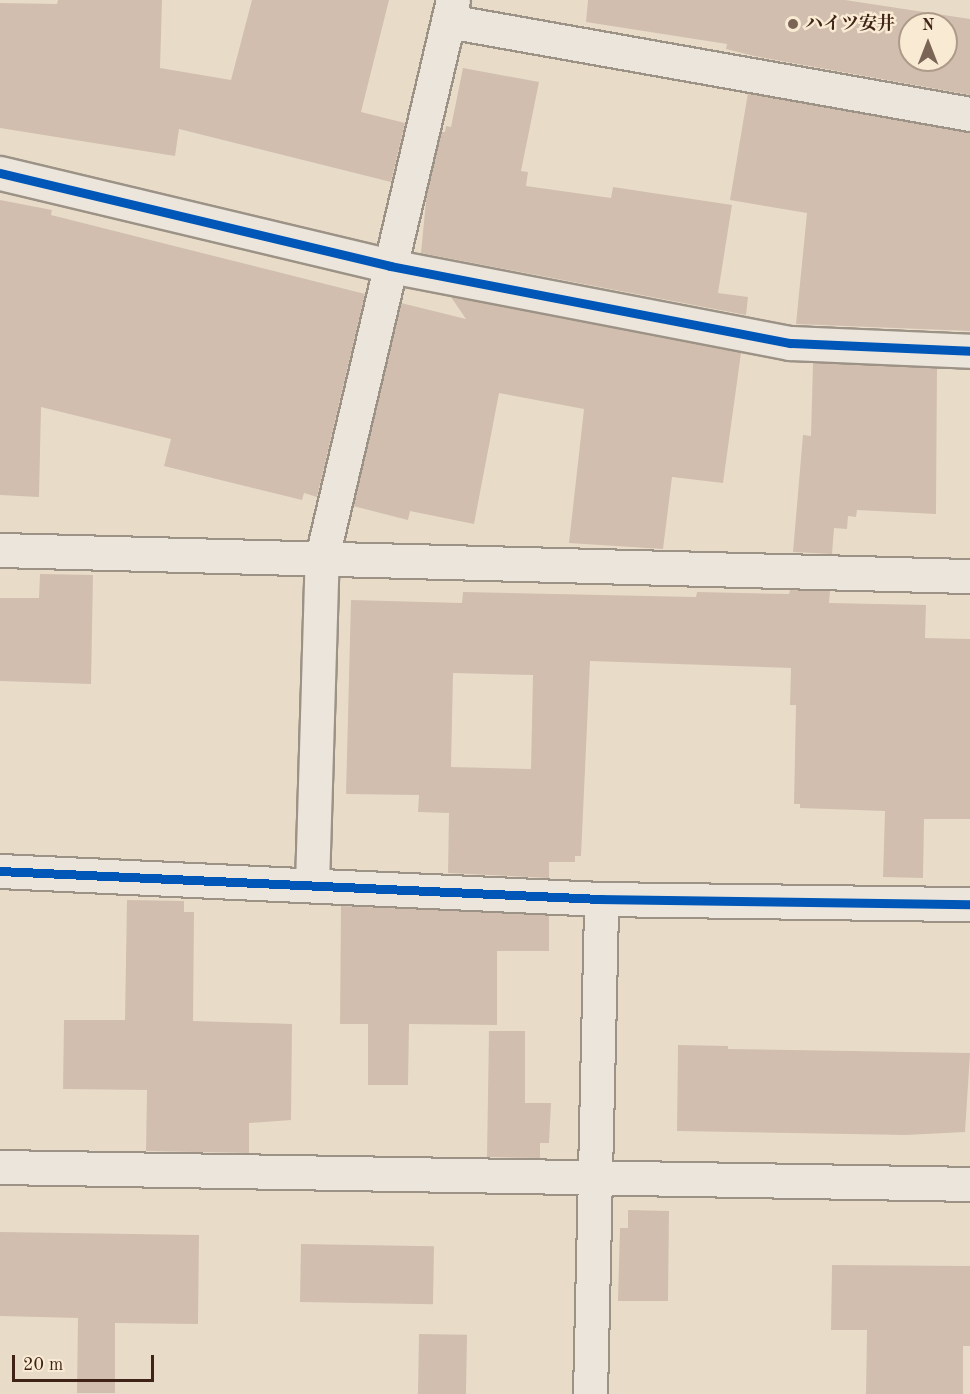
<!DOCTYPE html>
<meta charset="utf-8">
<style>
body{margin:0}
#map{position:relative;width:970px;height:1394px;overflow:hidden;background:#e8dcc9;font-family:"Old Standard TT","Noto Serif JP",serif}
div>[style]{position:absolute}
.building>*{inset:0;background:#d1beae;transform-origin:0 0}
.roads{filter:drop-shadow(2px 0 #9c9286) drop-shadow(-2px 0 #9c9286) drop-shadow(0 2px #9c9286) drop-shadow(0 -2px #9c9286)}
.minor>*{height:33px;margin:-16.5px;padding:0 16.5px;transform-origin:16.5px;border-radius:16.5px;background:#ebe5dc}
.cycleway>*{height:9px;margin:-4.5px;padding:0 4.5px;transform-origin:4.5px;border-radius:4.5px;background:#0057b8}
.dots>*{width:16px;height:16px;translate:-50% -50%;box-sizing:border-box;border:3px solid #f8ead3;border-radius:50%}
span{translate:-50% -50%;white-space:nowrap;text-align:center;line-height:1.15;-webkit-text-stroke:5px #f8ead3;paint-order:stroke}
.poi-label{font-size:18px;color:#402317;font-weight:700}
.left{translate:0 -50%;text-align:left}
.north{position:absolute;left:898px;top:12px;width:60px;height:60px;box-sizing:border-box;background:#f8ead3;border:2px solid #ae9a88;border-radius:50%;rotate:0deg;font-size:16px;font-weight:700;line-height:24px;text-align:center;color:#402317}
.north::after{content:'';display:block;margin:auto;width:21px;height:27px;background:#7b6455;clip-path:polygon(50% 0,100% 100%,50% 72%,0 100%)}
.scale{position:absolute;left:12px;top:1355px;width:142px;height:27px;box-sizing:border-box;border:3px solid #402317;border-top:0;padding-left:8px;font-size:18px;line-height:21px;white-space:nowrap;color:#402317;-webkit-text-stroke:4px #f8ead3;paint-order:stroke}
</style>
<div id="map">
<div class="building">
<i style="clip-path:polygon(58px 0,162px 0,160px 68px,231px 80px,252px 0,389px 0,361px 112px,405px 123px,391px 182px,179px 129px,175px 156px,0 128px,0 3px,57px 4px)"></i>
<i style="clip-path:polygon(evenodd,588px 0,845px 0,970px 19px,970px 95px,754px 56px,726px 49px,727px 44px,586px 22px,588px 0,910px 24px,946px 24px,946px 60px,910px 60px,910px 24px)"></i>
<i style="clip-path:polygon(463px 68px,539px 82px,521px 171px,528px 172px,526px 186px,611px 198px,613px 187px,732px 205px,718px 293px,748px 297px,746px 315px,421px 253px,427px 191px,441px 132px,445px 132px,446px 126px,451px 127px)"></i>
<i style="clip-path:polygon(748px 93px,970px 132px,970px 331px,796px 324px,807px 213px,730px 200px)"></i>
<i style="clip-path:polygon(0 200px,52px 210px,51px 215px,365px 294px,317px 497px,304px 493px,302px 500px,164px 466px,171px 439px,41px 407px,39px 497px,0 495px)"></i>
<i style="clip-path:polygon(451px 297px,741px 353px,723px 483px,672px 477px,663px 549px,569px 543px,584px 409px,499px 393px,474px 524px,410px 511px,408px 520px,353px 506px,401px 303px,466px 319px)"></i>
<i style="clip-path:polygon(813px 363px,937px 368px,936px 514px,857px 510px,856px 517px,848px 516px,847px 529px,834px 528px,832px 554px,793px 552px,803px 435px,811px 436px)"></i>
<i style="clip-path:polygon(40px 574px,93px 575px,91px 684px,0 681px,0 598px,39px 598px)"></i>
<i style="clip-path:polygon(evenodd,790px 590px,830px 591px,829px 603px,926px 605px,925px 638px,970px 639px,970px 819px,924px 819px,923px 878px,883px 877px,885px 811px,800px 808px,800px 804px,794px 804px,796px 705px,790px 705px,791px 668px,590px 661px,581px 856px,575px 856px,575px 862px,549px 862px,549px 878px,448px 873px,449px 813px,418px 812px,419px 795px,346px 794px,351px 600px,462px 603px,463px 592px,696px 597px,697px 592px,789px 594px,790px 590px,453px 673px,533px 675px,531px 769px,451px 767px,453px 673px)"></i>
<i style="clip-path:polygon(127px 900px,184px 901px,184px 912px,194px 912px,193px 1021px,292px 1024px,291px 1120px,249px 1123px,249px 1153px,146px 1151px,147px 1090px,63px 1089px,64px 1020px,125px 1020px)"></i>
<i style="clip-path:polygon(341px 906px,549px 915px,549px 951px,497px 951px,497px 1025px,409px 1024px,408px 1085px,368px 1085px,368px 1024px,340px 1024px)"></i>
<i style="clip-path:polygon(489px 1031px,525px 1031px,525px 1103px,551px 1103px,549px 1143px,540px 1143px,540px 1158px,487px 1157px)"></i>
<i style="clip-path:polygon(678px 1045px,728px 1046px,728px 1049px,970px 1053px,965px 1132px,906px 1135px,677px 1131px)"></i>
<i style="clip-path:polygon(628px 1210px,669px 1211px,668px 1301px,618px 1301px,620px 1228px,628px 1228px)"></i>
<i style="clip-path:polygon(0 1232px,199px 1235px,198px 1324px,115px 1323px,115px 1393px,77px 1393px,78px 1318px,0 1316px)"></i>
<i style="left:301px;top:1244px;width:133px;height:58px;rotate:1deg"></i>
<i style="clip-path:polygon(832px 1265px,970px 1266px,970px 1346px,963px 1346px,963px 1394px,866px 1394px,867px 1330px,831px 1330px)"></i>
<i style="left:419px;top:1334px;width:48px;height:60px;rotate:1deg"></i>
</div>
<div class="roads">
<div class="minor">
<i style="left:448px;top:21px;width:530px;rotate:10.1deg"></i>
<i style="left:0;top:173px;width:401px;rotate:13.4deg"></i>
<i style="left:390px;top:266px;width:407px;rotate:10.9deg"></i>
<i style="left:790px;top:343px;width:180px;rotate:2.5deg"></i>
<i style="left:0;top:550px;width:970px;rotate:1.54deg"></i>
<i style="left:0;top:871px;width:602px;rotate:2.67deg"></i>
<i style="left:601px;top:899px;width:369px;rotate:0.8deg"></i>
<i style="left:312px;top:885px;width:328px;rotate:-88.3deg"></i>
<i style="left:322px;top:557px;width:572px;rotate:-76.77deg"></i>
<i style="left:0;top:1167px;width:970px;rotate:1deg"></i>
<i style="left:590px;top:1394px;width:495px;rotate:-88.7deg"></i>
</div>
</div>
<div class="cycleway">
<i style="left:0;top:173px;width:401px;rotate:13.4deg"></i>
<i style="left:390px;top:266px;width:407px;rotate:10.9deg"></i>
<i style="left:790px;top:343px;width:180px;rotate:2.5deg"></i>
<i style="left:0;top:871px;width:602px;rotate:2.67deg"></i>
<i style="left:601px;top:899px;width:369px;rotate:0.8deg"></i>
</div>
<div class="dots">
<i style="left:793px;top:24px;background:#7b6455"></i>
</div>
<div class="poi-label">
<span class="left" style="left:805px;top:24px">ハイツ安井</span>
</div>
<div class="north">N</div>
<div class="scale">20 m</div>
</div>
